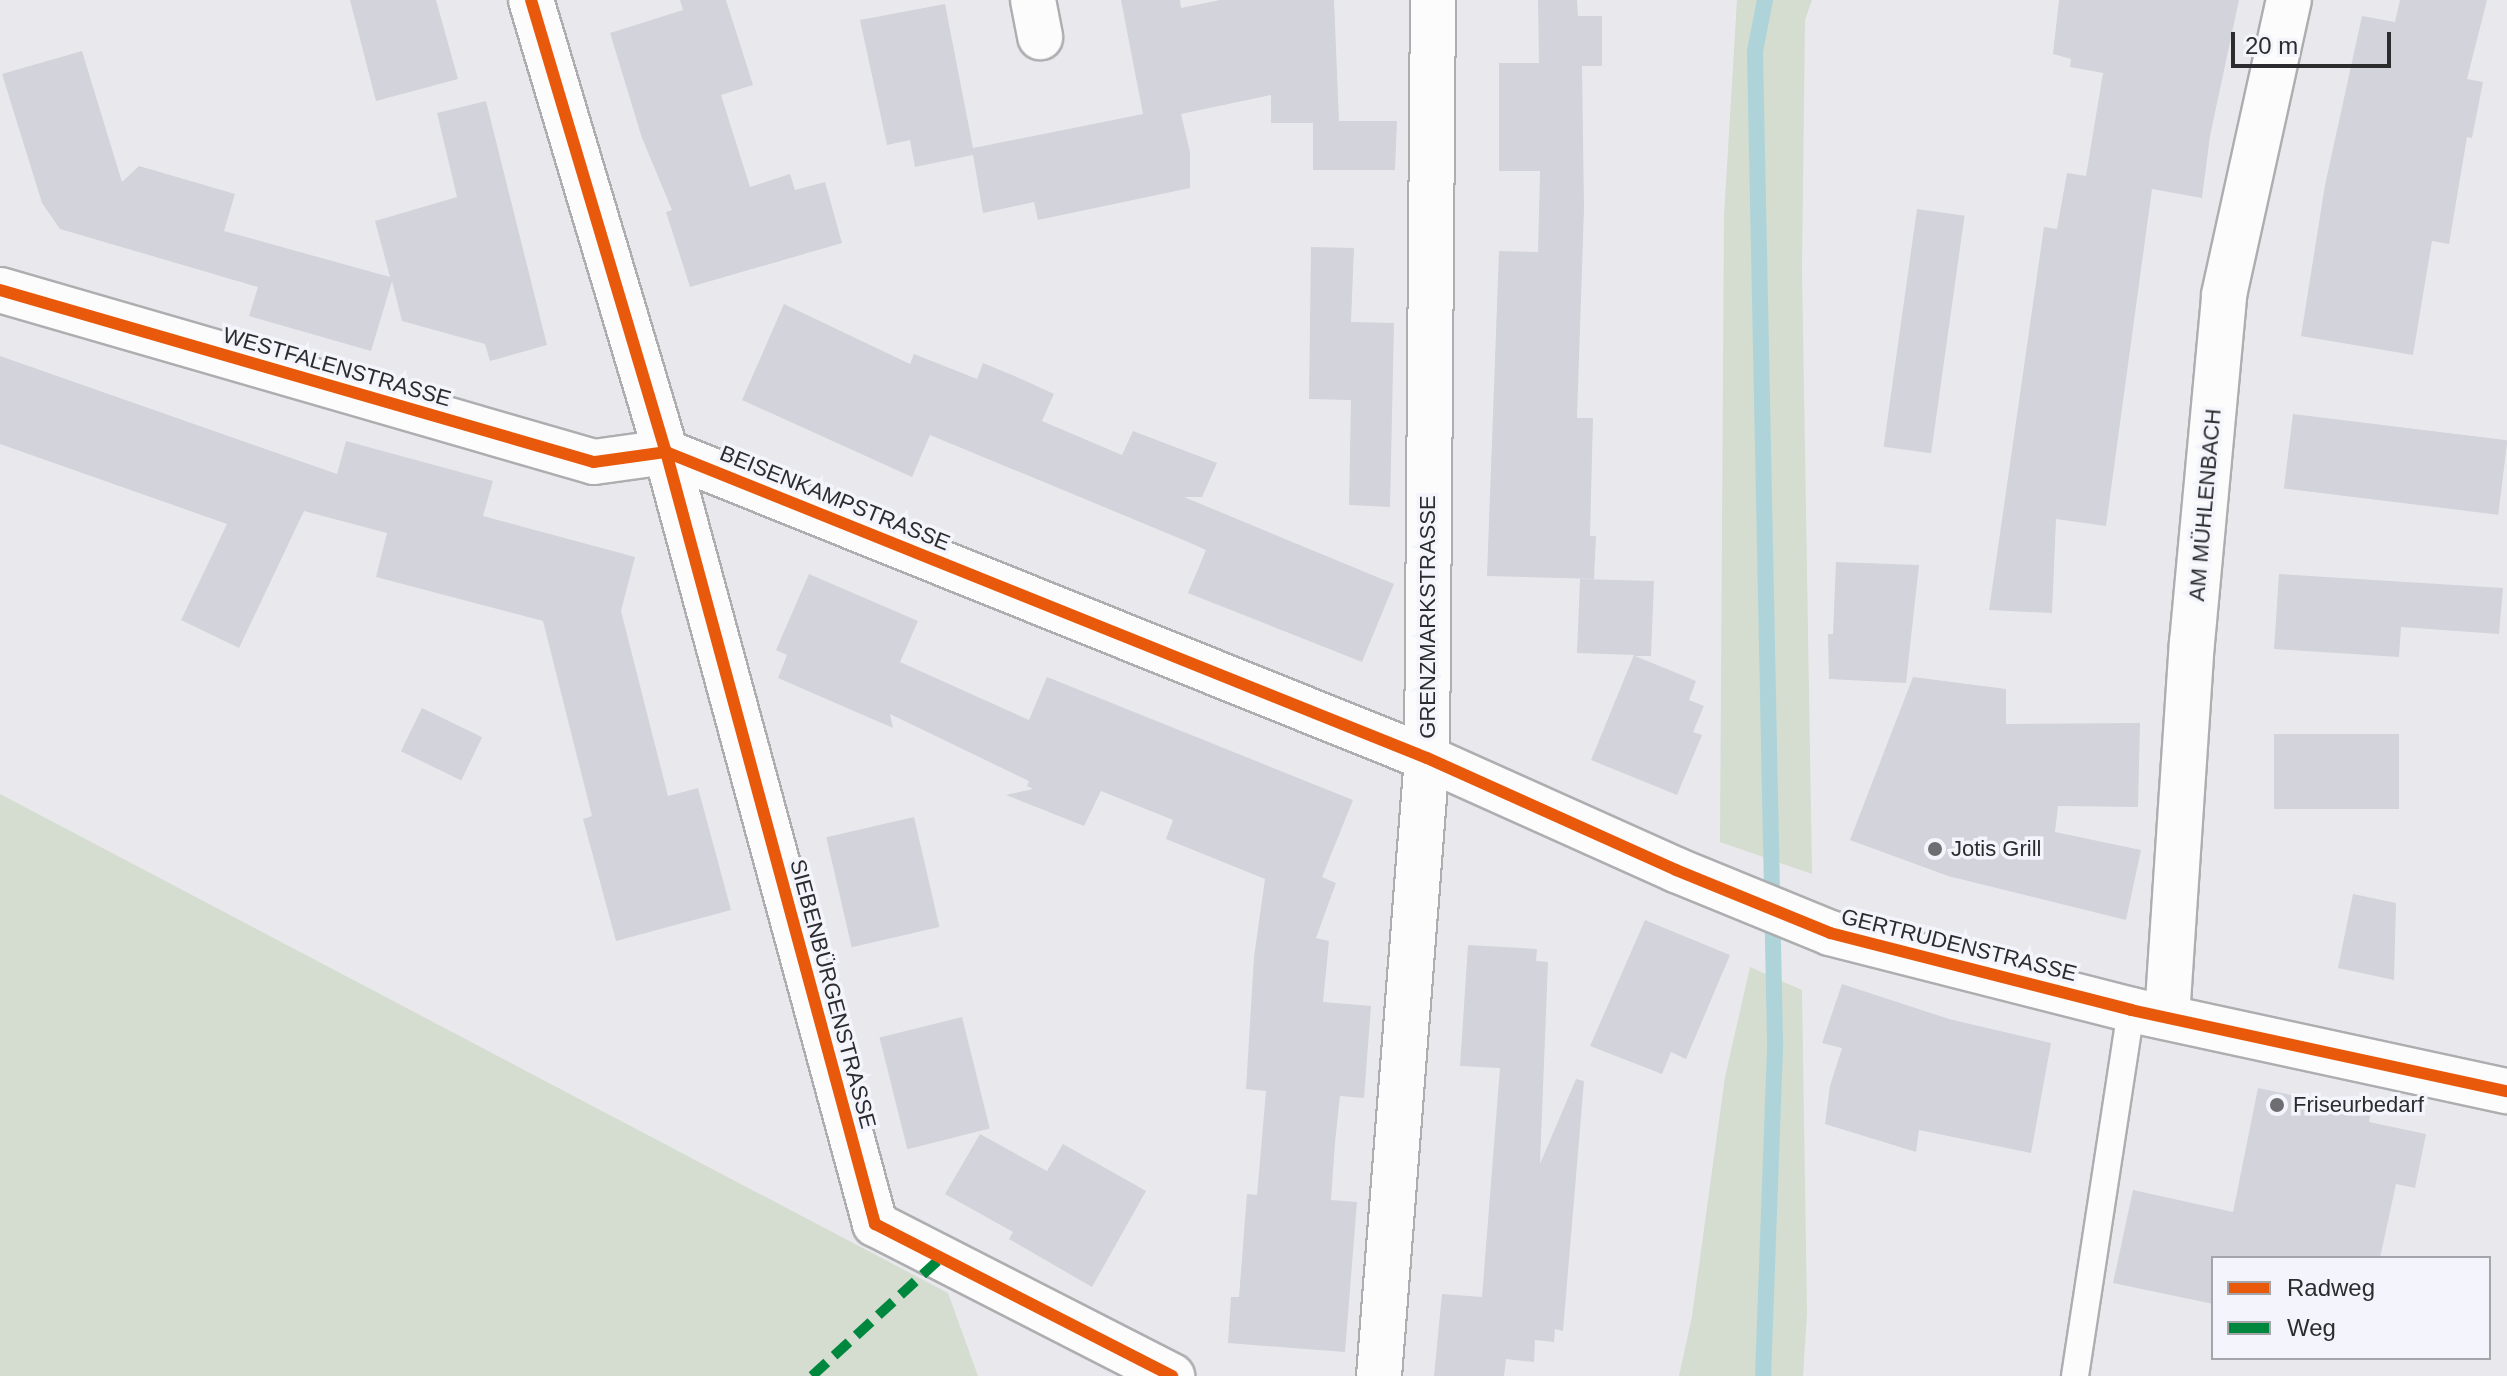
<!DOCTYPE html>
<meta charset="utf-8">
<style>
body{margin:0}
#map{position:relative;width:2507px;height:1376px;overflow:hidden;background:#e9e9ed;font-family:Helvetica,sans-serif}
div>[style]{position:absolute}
.green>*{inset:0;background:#d4ddd0}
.stream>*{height:16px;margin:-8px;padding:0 8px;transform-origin:8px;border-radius:8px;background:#aed4da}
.building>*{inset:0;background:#d2d3db;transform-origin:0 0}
.roads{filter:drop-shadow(2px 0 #adaeb0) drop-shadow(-2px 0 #adaeb0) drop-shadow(0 2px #adaeb0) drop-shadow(0 -2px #adaeb0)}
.service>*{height:26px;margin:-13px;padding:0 13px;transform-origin:13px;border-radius:13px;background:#fcfcfc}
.minor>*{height:44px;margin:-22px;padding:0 22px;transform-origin:22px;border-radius:22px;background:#fcfcfc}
.quiet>*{height:10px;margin-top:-5px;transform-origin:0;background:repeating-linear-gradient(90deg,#00873e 0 20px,transparent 0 30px)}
.cycleway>*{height:12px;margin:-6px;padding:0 6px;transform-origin:6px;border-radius:6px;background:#e8590c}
.dots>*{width:22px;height:22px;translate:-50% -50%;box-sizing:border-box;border:4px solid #f4f5fc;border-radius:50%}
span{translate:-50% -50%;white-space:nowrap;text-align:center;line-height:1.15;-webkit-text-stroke:7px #f4f5fc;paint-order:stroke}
.street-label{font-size:22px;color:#2c2c2f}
.poi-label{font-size:22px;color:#2c2c2f}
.left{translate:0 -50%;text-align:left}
.legend{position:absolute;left:2211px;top:1256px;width:280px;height:104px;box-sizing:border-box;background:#f4f5fc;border:2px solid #a4a5aa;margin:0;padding:10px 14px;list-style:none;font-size:24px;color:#2c2c2f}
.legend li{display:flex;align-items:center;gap:16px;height:40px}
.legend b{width:40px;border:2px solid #a4a5aa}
.scale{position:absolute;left:2231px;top:32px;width:160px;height:36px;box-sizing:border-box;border:4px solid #2c2c2f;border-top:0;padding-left:10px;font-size:24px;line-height:28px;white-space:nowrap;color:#2c2c2f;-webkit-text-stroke:6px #f4f5fc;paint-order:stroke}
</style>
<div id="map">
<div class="green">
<i style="clip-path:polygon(1737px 0,1812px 0,1805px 20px,1802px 269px,1812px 874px,1720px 842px,1724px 216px)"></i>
<i style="clip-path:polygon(0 794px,948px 1293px,978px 1376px,0 1376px)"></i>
<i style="clip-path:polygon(1750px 967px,1802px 990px,1807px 1313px,1803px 1376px,1679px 1376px,1692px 1316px,1725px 1077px)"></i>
</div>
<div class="stream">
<i style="left:1763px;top:1376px;width:335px;rotate:-87.9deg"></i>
<i style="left:1775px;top:1041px;width:990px;rotate:-91.16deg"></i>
<i style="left:1755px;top:51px;width:52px;rotate:-78.9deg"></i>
</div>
<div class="building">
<i style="clip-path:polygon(350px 0,436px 0,458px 79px,376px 101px)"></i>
<i style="clip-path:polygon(680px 0,726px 0,753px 85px,721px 95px,750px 187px,790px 174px,795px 190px,825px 182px,842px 243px,690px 287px,666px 212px,672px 210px,642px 138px,610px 33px,683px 10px)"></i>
<i style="clip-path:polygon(1121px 0,1180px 0,1181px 8px,1220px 0,1334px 0,1339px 121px,1397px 121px,1395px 170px,1313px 170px,1313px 123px,1271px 123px,1271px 95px,1181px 114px,1190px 152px,1190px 188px,1038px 220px,1034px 202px,983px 213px,973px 155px,915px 167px,910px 140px,887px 145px,860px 20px,945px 4px,973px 148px,1143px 114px)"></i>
<i style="clip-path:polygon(1538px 0,1577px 0,1578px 16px,1602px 16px,1602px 66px,1582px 66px,1584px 209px,1577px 418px,1593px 418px,1590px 536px,1596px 536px,1594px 579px,1487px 576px,1499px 251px,1538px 252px,1540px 171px,1499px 171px,1499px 63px,1539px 63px)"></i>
<i style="clip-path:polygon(2059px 0,2239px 0,2210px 136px,2202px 198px,2152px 189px,2106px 526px,2056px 519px,2052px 613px,1989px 610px,2044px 227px,2057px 229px,2067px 173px,2086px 176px,2103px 73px,2070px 67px,2071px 59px,2053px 54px)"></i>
<i style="clip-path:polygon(2400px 0,2487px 0,2467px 79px,2483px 82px,2472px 138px,2467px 137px,2449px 244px,2432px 241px,2413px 355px,2301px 336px,2325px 185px,2362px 16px,2395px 22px)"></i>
<i style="clip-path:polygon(82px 51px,122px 182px,139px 166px,235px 194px,224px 231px,390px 277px,375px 221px,457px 197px,437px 113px,486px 101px,547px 345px,490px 361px,485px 344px,402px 321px,392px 281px,371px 351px,249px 316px,258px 287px,60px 229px,42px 203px,2px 74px)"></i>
<i style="left:1917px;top:209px;width:48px;height:240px;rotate:8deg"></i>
<i style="clip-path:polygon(1311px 247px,1354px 248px,1351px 322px,1394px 323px,1390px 507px,1349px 505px,1351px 400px,1309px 399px)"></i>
<i style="clip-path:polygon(784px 304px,910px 364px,914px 354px,977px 379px,983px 363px,1019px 378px,1054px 394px,1042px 421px,1122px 455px,1133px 431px,1217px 463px,1202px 497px,1184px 497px,1394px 584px,1362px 662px,1188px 593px,1206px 550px,1186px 541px,930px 435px,912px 477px,742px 400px)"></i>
<i style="clip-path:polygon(0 356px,337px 474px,346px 441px,493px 481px,483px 516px,635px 557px,621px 611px,668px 796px,698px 788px,731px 910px,616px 941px,583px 819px,592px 816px,543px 621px,376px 577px,387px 533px,304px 511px,239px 648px,181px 620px,227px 524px,0 444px)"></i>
<i style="left:2293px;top:414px;width:216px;height:75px;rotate:7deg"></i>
<i style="clip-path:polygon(1836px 562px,1919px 565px,1906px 683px,1829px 679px,1828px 634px,1833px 634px)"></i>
<i style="clip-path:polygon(809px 574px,918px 621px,900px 662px,1029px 720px,1047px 677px,1353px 800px,1322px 877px,1336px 883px,1316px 938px,1329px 941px,1323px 1002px,1371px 1006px,1364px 1098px,1340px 1096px,1335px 1143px,1331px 1200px,1357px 1202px,1345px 1352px,1228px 1343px,1231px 1297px,1239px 1297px,1247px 1194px,1257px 1195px,1266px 1091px,1246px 1089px,1254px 957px,1265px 879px,1166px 839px,1173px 820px,1101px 791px,1084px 826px,1006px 795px,1033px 789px,1027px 786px,1029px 781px,890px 714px,893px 728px,778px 678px,787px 655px,776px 650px)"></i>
<i style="clip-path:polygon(2279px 574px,2503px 588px,2499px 634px,2401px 627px,2399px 657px,2274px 649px)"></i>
<i style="clip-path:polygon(1580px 579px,1654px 581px,1651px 656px,1635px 656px,1696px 681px,1689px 700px,1704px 706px,1693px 732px,1702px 735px,1677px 795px,1591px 760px,1634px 655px,1577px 653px)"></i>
<i style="clip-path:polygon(1913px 677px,2006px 689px,2006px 724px,2140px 723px,2138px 807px,2058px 806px,2055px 832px,2141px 850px,2126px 920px,1948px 876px,1850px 840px)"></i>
<i style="left:422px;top:708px;width:67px;height:48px;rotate:26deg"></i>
<i style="left:2274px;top:734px;width:125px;height:75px"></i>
<i style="left:914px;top:817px;width:113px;height:90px;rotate:77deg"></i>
<i style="clip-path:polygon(2353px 894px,2396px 903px,2394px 980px,2338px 968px)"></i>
<i style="clip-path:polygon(1645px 920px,1730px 955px,1686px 1059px,1671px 1052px,1662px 1074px,1590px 1046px)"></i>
<i style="clip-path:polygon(1468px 945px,1537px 949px,1536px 961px,1548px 962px,1540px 1164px,1576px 1079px,1584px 1081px,1563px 1331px,1555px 1329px,1554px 1342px,1535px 1340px,1534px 1362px,1506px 1359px,1504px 1376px,1434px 1376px,1442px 1294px,1482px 1297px,1500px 1068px,1460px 1066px)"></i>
<i style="clip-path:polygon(1842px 984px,1949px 1019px,2051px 1043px,2031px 1153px,1919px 1130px,1916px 1152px,1825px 1124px,1830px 1086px,1842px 1048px,1822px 1043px)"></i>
<i style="left:962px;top:1017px;width:115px;height:85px;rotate:76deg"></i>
<i style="clip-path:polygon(2258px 1088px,2371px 1112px,2369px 1122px,2426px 1134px,2415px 1188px,2396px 1184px,2380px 1258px,2213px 1258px,2213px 1304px,2113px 1283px,2133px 1190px,2233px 1212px)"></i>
<i style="clip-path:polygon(980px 1134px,1047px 1171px,1063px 1144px,1146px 1191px,1092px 1287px,1009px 1239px,1013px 1232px,945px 1194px)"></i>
</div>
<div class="roads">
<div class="service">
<i style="left:2075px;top:1376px;width:370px;rotate:-81.3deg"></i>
</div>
<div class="minor">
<i style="left:531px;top:0;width:472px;rotate:73.4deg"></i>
<i style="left:666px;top:452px;width:800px;rotate:74.85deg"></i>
<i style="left:875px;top:1224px;width:334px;rotate:27.1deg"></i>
<i style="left:1033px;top:0;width:38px;rotate:79deg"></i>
<i style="left:0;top:290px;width:618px;rotate:16.15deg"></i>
<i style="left:594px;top:462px;width:73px;rotate:-7.9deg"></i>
<i style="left:666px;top:452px;width:820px;rotate:21.91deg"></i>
<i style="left:1427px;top:758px;width:273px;rotate:24.2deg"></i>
<i style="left:1676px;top:870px;width:166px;rotate:22.2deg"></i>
<i style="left:1830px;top:933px;width:311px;rotate:14.3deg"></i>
<i style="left:2131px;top:1010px;width:385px;rotate:12.2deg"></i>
<i style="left:2167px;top:1017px;width:375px;rotate:-86.2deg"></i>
<i style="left:2192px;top:643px;width:349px;rotate:-84.7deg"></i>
<i style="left:2224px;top:295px;width:302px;rotate:-77.6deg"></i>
<i style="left:1379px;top:1376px;width:620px;rotate:-85.56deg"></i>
<i style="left:1427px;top:758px;width:758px;rotate:-89.55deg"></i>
</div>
</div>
<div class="quiet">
<i style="left:812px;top:1376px;width:175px;rotate:-42.5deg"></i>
</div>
<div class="cycleway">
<i style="left:531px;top:0;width:472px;rotate:73.4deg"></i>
<i style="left:666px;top:452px;width:800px;rotate:74.85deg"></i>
<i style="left:875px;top:1224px;width:334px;rotate:27.1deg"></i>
<i style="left:0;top:290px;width:618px;rotate:16.15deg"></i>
<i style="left:594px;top:462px;width:73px;rotate:-7.9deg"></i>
<i style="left:666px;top:452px;width:820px;rotate:21.91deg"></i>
<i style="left:1427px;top:758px;width:273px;rotate:24.2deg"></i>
<i style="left:1676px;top:870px;width:166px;rotate:22.2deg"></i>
<i style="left:1830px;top:933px;width:311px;rotate:14.3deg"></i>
<i style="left:2131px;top:1010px;width:385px;rotate:12.2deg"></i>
</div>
<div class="dots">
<i style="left:1935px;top:849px;background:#6e6e72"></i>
<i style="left:2277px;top:1105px;background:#6e6e72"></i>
</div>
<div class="street-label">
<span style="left:337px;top:367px;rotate:16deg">WESTFALENSTRASSE</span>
<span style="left:835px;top:498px;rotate:22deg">BEISENKAMPSTRASSE</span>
<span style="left:2205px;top:505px;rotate:-85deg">AM MÜHLENBACH</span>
<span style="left:1428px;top:617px;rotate:-90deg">GRENZMARKSTRASSE</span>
<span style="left:1959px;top:945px;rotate:14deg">GERTRUDENSTRASSE</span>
<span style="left:833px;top:994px;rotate:75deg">SIEBENBÜRGENSTRASSE</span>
</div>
<div class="poi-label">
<span class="left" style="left:1951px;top:849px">Jotis Grill</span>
<span class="left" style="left:2293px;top:1105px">Friseurbedarf</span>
</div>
<ul class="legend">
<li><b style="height:10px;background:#e8590c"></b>Radweg</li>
<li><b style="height:10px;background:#00873e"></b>Weg</li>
</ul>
<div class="scale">20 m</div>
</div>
